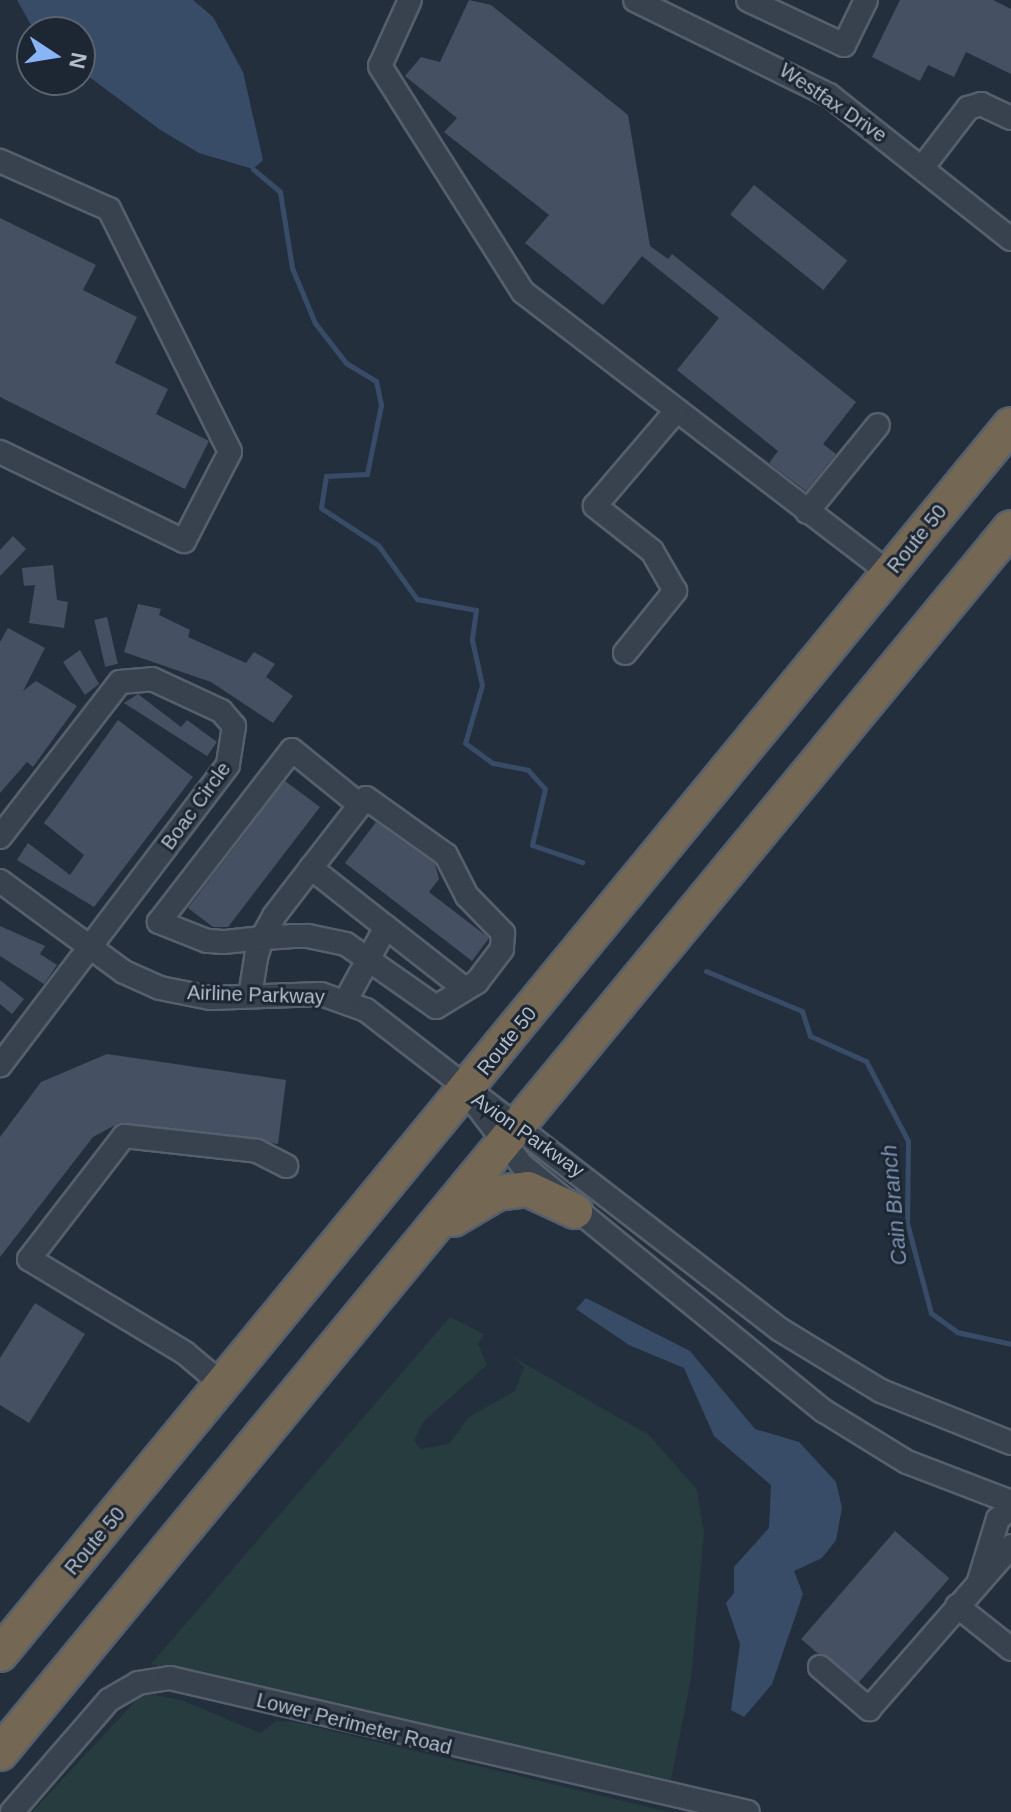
<!DOCTYPE html>
<style>
body{margin:0}
#map{position:relative;width:1011px;height:1812px;overflow:hidden;background:#242f3e;font-family:Helvetica,sans-serif}
div>[style]{position:absolute}
.green>*{inset:0;background:#263c3f}
.water>*{inset:0;background:#394c67}
.stream>*{height:5px;margin:-2.5px;padding:0 2.5px;transform-origin:2.5px;border-radius:2.5px;background:#394c67}
.building>*{inset:0;background:#455162;transform-origin:0 0}
.roads{filter:drop-shadow(2px 0 #565f6c) drop-shadow(-2px 0 #565f6c) drop-shadow(0 2px #565f6c) drop-shadow(0 -2px #565f6c)}
.minor>*{height:22px;margin:-11px;padding:0 11px;transform-origin:11px;border-radius:11px;background:#38414e}
.highway>*{height:34px;margin:-17px;padding:0 17px;transform-origin:17px;border-radius:17px;background:#746855}
span{translate:-50% -50%;white-space:nowrap;text-align:center;line-height:1.15;-webkit-text-stroke:6px #1d2633;paint-order:stroke}
.street-label{font-size:20px;color:#b4bcc9}
.water-label{font-size:22px;color:#7c92b1;font-style:italic}
.north{position:absolute;left:16px;top:16px;width:80px;height:80px;box-sizing:border-box;background:#1d2633;border:2px solid #59626f;border-radius:50%;rotate:102deg;font-size:22px;font-weight:700;line-height:32px;text-align:center;color:#b4bcc9}
.north::after{content:'';display:block;margin:auto;width:28px;height:36px;background:#8ab4f8;clip-path:polygon(50% 0,100% 100%,50% 72%,0 100%)}
</style>
<div id="map">
<div class="green">
<i style="clip-path:polygon(450px 1317px,484px 1334px,478px 1344px,487px 1365px,423px 1422px,414px 1441px,421px 1449px,449px 1444px,469px 1417px,515px 1391px,524px 1367px,511px 1356px,649px 1435px,697px 1490px,704px 1533px,691px 1678px,671px 1780px,151px 1664px)"></i>
<i style="clip-path:polygon(143px 1693px,181px 1700px,260px 1733px,276px 1721px,294px 1722px,669px 1812px,32px 1812px)"></i>
</div>
<div class="water">
<i style="clip-path:polygon(17px 0,193px 0,213px 17px,243px 72px,263px 160px,253px 169px,199px 153px,159px 129px,80px 70px,80px 32px,35px 32px)"></i>
<i style="clip-path:polygon(586px 1298px,690px 1351px,755px 1429px,799px 1442px,836px 1482px,842px 1508px,836px 1540px,822px 1558px,794px 1571px,803px 1594px,772px 1684px,744px 1717px,731px 1710px,740px 1644px,726px 1603px,734px 1593px,734px 1567px,769px 1528px,771px 1485px,714px 1436px,684px 1368px,629px 1345px,576px 1309px)"></i>
</div>
<div class="stream">
<i style="left:253px;top:169px;width:35px;rotate:40deg"></i>
<i style="left:280px;top:192px;width:77px;rotate:81deg"></i>
<i style="left:292px;top:268px;width:60px;rotate:67.3deg"></i>
<i style="left:315px;top:323px;width:51px;rotate:52.2deg"></i>
<i style="left:346px;top:363px;width:35px;rotate:31deg"></i>
<i style="left:376px;top:381px;width:25px;rotate:78deg"></i>
<i style="left:381px;top:405px;width:70px;rotate:101.5deg"></i>
<i style="left:367px;top:474px;width:41px;rotate:177.2deg"></i>
<i style="left:326px;top:476px;width:32px;rotate:99deg"></i>
<i style="left:321px;top:508px;width:68px;rotate:33deg"></i>
<i style="left:378px;top:545px;width:67px;rotate:54.2deg"></i>
<i style="left:417px;top:599px;width:60px;rotate:10.6deg"></i>
<i style="left:476px;top:610px;width:30px;rotate:98deg"></i>
<i style="left:472px;top:640px;width:46px;rotate:77.5deg"></i>
<i style="left:482px;top:685px;width:60px;rotate:106.3deg"></i>
<i style="left:465px;top:743px;width:34px;rotate:36deg"></i>
<i style="left:493px;top:763px;width:36px;rotate:11deg"></i>
<i style="left:528px;top:770px;width:25px;rotate:48deg"></i>
<i style="left:545px;top:789px;width:57px;rotate:103.1deg"></i>
<i style="left:532px;top:845px;width:53px;rotate:18.8deg"></i>
<i style="left:706px;top:971px;width:104px;rotate:22.6deg"></i>
<i style="left:802px;top:1011px;width:26px;rotate:72deg"></i>
<i style="left:810px;top:1036px;width:61px;rotate:24.1deg"></i>
<i style="left:866px;top:1061px;width:90px;rotate:62.3deg"></i>
<i style="left:908px;top:1141px;width:82px;rotate:90.7deg"></i>
<i style="left:907px;top:1223px;width:93px;rotate:75.1deg"></i>
<i style="left:931px;top:1313px;width:32px;rotate:36deg"></i>
<i style="left:957px;top:1332px;width:55px;rotate:12.5deg"></i>
</div>
<div class="building">
<i style="clip-path:polygon(469px 0,491px 5px,628px 115px,650px 246px,668px 259px,672px 254px,856px 402px,823px 444px,836px 454px,806px 491px,769px 463px,778px 451px,677px 370px,719px 318px,642px 256px,603px 305px,525px 243px,549px 215px,444px 132px,457px 118px,405px 76px,421px 57px,440px 62px)"></i>
<i style="clip-path:polygon(900px 0,993px 0,1011px 9px,1011px 74px,966px 52px,954px 77px,928px 65px,920px 81px,872px 57px)"></i>
<i style="left:754px;top:185px;width:120px;height:38px;rotate:39deg"></i>
<i style="clip-path:polygon(0 218px,96px 265px,83px 290px,137px 317px,115px 363px,168px 389px,156px 414px,209px 441px,185px 489px,0 397px)"></i>
<i style="clip-path:polygon(13px 536px,26px 549px,0 576px,0 550px)"></i>
<i style="clip-path:polygon(53px 565px,57px 600px,68px 602px,64px 628px,29px 623px,35px 585px,24px 586px,22px 568px)"></i>
<i style="clip-path:polygon(138px 604px,161px 609px,159px 615px,190px 630px,188px 637px,246px 663px,254px 652px,275px 664px,266px 677px,293px 696px,273px 723px,211px 682px,124px 652px)"></i>
<i style="left:107px;top:617px;width:48px;height:13px;rotate:77deg"></i>
<i style="clip-path:polygon(8px 628px,45px 648px,23px 691px,36px 681px,77px 706px,33px 767px,27px 762px,0 793px,0 642px)"></i>
<i style="clip-path:polygon(80px 650px,99px 684px,85px 695px,63px 662px)"></i>
<i style="clip-path:polygon(138px 694px,181px 727px,187px 720px,217px 742px,207px 756px,124px 703px)"></i>
<i style="clip-path:polygon(118px 720px,193px 777px,94px 907px,17px 860px,28px 843px,70px 875px,84px 855px,44px 823px)"></i>
<i style="clip-path:polygon(285px 781px,320px 807px,228px 927px,213px 927px,188px 908px)"></i>
<i style="clip-path:polygon(376px 822px,435px 864px,439px 879px,429px 892px,489px 938px,472px 961px,345px 863px)"></i>
<i style="clip-path:polygon(0 926px,45px 946px,40px 954px,57px 965px,44px 984px,0 956px)"></i>
<i style="clip-path:polygon(0 980px,24px 999px,12px 1014px,0 1004px)"></i>
<i style="clip-path:polygon(107px 1054px,286px 1080px,278px 1144px,119px 1123px,93px 1137px,0 1257px,0 1137px,41px 1082px)"></i>
<i style="clip-path:polygon(35px 1303px,85px 1334px,29px 1423px,0 1405px,0 1358px)"></i>
<i style="left:895px;top:1531px;width:72px;height:143px;rotate:41deg"></i>
</div>
<div class="roads">
<div class="minor">
<i style="left:410px;top:0;width:72px;rotate:114.4deg"></i>
<i style="left:380px;top:66px;width:267px;rotate:57.7deg"></i>
<i style="left:523px;top:292px;width:461px;rotate:37.5deg"></i>
<i style="left:635px;top:0;width:216px;rotate:26.1deg"></i>
<i style="left:829px;top:95px;width:232px;rotate:38.4deg"></i>
<i style="left:748px;top:0;width:106px;rotate:25.1deg"></i>
<i style="left:844px;top:45px;width:50px;rotate:-63.9deg"></i>
<i style="left:0;top:161px;width:119px;rotate:23.8deg"></i>
<i style="left:109px;top:209px;width:271px;rotate:63.5deg"></i>
<i style="left:230px;top:452px;width:100px;rotate:117.3deg"></i>
<i style="left:184px;top:541px;width:204px;rotate:-154.2deg"></i>
<i style="left:922px;top:168px;width:76px;rotate:-52.5deg"></i>
<i style="left:968px;top:108px;width:14px;rotate:-17deg"></i>
<i style="left:981px;top:104px;width:33px;rotate:25deg"></i>
<i style="left:807px;top:512px;width:112px;rotate:-50.8deg"></i>
<i style="left:625px;top:653px;width:80px;rotate:-51.1deg"></i>
<i style="left:675px;top:591px;width:46px;rotate:-119.9deg"></i>
<i style="left:652px;top:551px;width:73px;rotate:-141.7deg"></i>
<i style="left:595px;top:506px;width:126px;rotate:-49.5deg"></i>
<i style="left:0;top:837px;width:196px;rotate:-52.3deg"></i>
<i style="left:120px;top:682px;width:32px;rotate:-5deg"></i>
<i style="left:152px;top:679px;width:76px;rotate:24.9deg"></i>
<i style="left:221px;top:711px;width:20px;rotate:49deg"></i>
<i style="left:234px;top:726px;width:39px;rotate:99deg"></i>
<i style="left:228px;top:765px;width:377px;rotate:127.2deg"></i>
<i style="left:311px;top:868px;width:95px;rotate:38.2deg"></i>
<i style="left:0;top:881px;width:154px;rotate:36.3deg"></i>
<i style="left:124px;top:972px;width:39px;rotate:24deg"></i>
<i style="left:160px;top:988px;width:51px;rotate:11.3deg"></i>
<i style="left:210px;top:998px;width:111px;rotate:-2.1deg"></i>
<i style="left:321px;top:994px;width:48px;rotate:19.6deg"></i>
<i style="left:366px;top:1010px;width:522px;rotate:37.68deg"></i>
<i style="left:779px;top:1329px;width:119px;rotate:31.3deg"></i>
<i style="left:881px;top:1391px;width:140px;rotate:21.8deg"></i>
<i style="left:250px;top:996px;width:39px;rotate:-81deg"></i>
<i style="left:256px;top:957px;width:20px;rotate:-72deg"></i>
<i style="left:262px;top:938px;width:25px;rotate:-61deg"></i>
<i style="left:274px;top:916px;width:61px;rotate:-52.4deg"></i>
<i style="left:311px;top:868px;width:80px;rotate:-52.1deg"></i>
<i style="left:360px;top:805px;width:9px;rotate:-49deg"></i>
<i style="left:366px;top:798px;width:98px;rotate:35.5deg"></i>
<i style="left:446px;top:855px;width:46px;rotate:62.9deg"></i>
<i style="left:467px;top:896px;width:52px;rotate:45.8deg"></i>
<i style="left:503px;top:933px;width:16px;rotate:94deg"></i>
<i style="left:502px;top:949px;width:41px;rotate:127.1deg"></i>
<i style="left:477px;top:982px;width:48px;rotate:148.6deg"></i>
<i style="left:436px;top:1007px;width:110px;rotate:-145deg"></i>
<i style="left:346px;top:944px;width:39px;rotate:-168deg"></i>
<i style="left:308px;top:936px;width:15px;rotate:180deg"></i>
<i style="left:293px;top:936px;width:31px;rotate:176deg"></i>
<i style="left:262px;top:938px;width:39px;rotate:174deg"></i>
<i style="left:223px;top:942px;width:16px;rotate:-176deg"></i>
<i style="left:207px;top:941px;width:52px;rotate:-158.4deg"></i>
<i style="left:159px;top:922px;width:217px;rotate:-52.3deg"></i>
<i style="left:292px;top:750px;width:87px;rotate:39deg"></i>
<i style="left:346px;top:1000px;width:83px;rotate:-61.3deg"></i>
<i style="left:386px;top:927px;width:100px;rotate:38.1deg"></i>
<i style="left:471px;top:1098px;width:84px;rotate:52.7deg"></i>
<i style="left:522px;top:1165px;width:390px;rotate:39.2deg"></i>
<i style="left:824px;top:1411px;width:97px;rotate:31.6deg"></i>
<i style="left:907px;top:1462px;width:111px;rotate:21deg"></i>
<i style="left:224px;top:1386px;width:51px;rotate:-139.8deg"></i>
<i style="left:185px;top:1353px;width:182px;rotate:-148.9deg"></i>
<i style="left:29px;top:1259px;width:155px;rotate:-52.3deg"></i>
<i style="left:124px;top:1136px;width:134px;rotate:6.4deg"></i>
<i style="left:257px;top:1151px;width:33px;rotate:27deg"></i>
<i style="left:979px;top:1581px;width:65px;rotate:-73deg"></i>
<i style="left:998px;top:1519px;width:17px;rotate:-40deg"></i>
<i style="left:957px;top:1606px;width:69px;rotate:38.5deg"></i>
<i style="left:820px;top:1667px;width:65px;rotate:40.6deg"></i>
<i style="left:869px;top:1709px;width:216px;rotate:-48.9deg"></i>
<i style="left:12px;top:1812px;width:148px;rotate:-49.1deg"></i>
<i style="left:109px;top:1700px;width:34px;rotate:-30deg"></i>
<i style="left:138px;top:1683px;width:32px;rotate:-9deg"></i>
<i style="left:170px;top:1678px;width:593px;rotate:13.05deg"></i>
</div>
<div class="highway">
<i style="left:453px;top:1219px;width:51px;rotate:-30.6deg"></i>
<i style="left:497px;top:1193px;width:31px;rotate:-7deg"></i>
<i style="left:528px;top:1189px;width:52px;rotate:25.1deg"></i>
<i style="left:0;top:1654px;width:1591px;rotate:-50.56deg"></i>
<i style="left:0;top:1753px;width:1588px;rotate:-50.47deg"></i>
</div>
</div>
<div class="street-label">
<span style="left:833px;top:103px;rotate:34deg">Westfax Drive</span>
<span style="left:917px;top:539px;rotate:-51deg">Route 50</span>
<span style="left:196px;top:806px;rotate:-54deg">Boac Circle</span>
<span style="left:256px;top:995px;rotate:2deg">Airline Parkway</span>
<span style="left:507px;top:1041px;rotate:-51deg">Route 50</span>
<span style="left:528px;top:1135px;rotate:35deg">Avion Parkway</span>
<span style="left:95px;top:1541px;rotate:-50deg">Route 50</span>
<span style="left:354px;top:1724px;rotate:14deg">Lower Perimeter Road</span>
</div>
<div class="water-label">
<span style="left:894px;top:1205px;rotate:-95deg">Cain Branch</span>
</div>
<div class="north">N</div>
</div>
